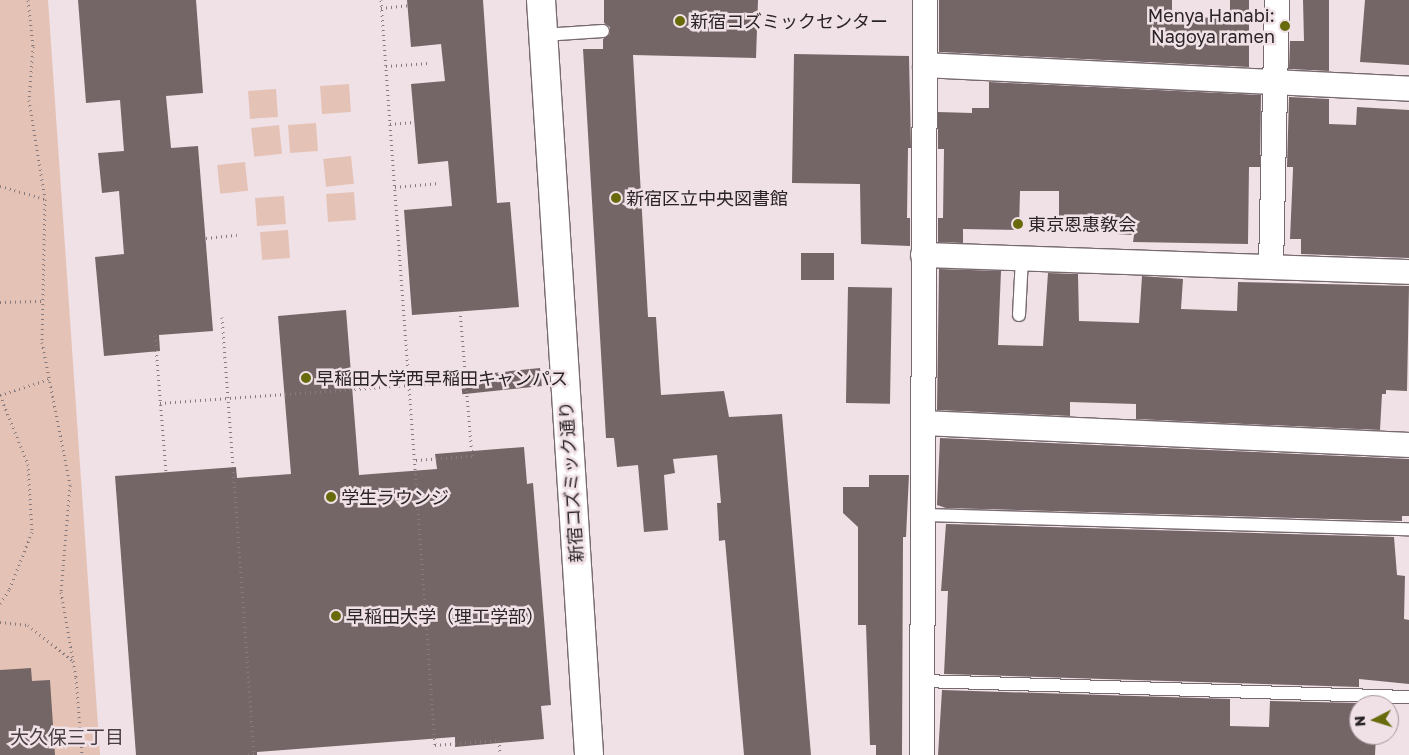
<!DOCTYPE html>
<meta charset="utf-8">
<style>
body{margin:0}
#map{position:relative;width:1409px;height:755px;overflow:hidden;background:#f0e1e7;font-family:"Golos Text","Noto Sans JP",sans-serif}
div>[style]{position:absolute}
.green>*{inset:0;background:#e5c2b6;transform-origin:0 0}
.building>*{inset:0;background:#746666;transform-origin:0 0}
.path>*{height:3px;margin-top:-1.5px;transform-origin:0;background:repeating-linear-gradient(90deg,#857b7f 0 1px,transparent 0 5px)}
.roads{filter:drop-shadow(1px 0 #776a6f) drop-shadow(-1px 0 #776a6f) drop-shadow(0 1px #776a6f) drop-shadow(0 -1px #776a6f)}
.service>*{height:12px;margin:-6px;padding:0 6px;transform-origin:6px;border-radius:6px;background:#fff}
.minor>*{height:24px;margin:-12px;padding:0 12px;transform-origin:12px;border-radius:12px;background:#fff}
.tertiary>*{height:28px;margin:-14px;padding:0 14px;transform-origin:14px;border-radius:14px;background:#fff}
.dots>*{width:14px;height:14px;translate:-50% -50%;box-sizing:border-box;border:2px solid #f0e1e7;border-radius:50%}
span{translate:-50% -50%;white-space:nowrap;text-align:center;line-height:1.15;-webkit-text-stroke:5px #f0e1e7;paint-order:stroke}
.poi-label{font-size:18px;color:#2a2426}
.right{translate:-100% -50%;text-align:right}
.left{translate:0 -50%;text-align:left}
.street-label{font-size:18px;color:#2a2426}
.neighbourhood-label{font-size:19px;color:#493e42}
.north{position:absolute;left:1349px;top:695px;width:50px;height:50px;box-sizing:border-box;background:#f0e1e7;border:1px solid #a1959a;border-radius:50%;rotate:265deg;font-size:14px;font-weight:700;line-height:20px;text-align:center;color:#2a2426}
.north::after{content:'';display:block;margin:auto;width:18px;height:22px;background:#676b0c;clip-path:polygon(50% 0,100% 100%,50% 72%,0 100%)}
</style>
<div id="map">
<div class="green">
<i style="clip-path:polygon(0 0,48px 0,100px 755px,0 755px)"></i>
<i style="left:349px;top:84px;width:28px;height:29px;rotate:86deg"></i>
<i style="left:276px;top:89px;width:28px;height:28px;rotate:86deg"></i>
<i style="left:316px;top:123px;width:28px;height:28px;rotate:86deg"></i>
<i style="left:279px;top:125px;width:29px;height:28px;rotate:84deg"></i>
<i style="left:351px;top:156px;width:28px;height:28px;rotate:84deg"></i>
<i style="left:245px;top:162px;width:29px;height:28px;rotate:84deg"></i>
<i style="left:354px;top:192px;width:28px;height:28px;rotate:86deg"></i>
<i style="left:284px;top:196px;width:28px;height:29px;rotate:86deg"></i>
<i style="left:288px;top:230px;width:28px;height:28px;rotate:86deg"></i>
</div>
<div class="building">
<i style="clip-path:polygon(78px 0,196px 0,203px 93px,166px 96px,171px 148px,198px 146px,213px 331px,159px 335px,160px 351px,104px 356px,95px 257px,124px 254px,119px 191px,102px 193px,98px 153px,124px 151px,120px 100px,86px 103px)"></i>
<i style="clip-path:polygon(407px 0,483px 0,497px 203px,510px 202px,519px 307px,412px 315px,404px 210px,452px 206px,448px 161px,418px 164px,411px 84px,445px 81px,441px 44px,411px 47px)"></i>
<i style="clip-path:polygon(604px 0,758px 0,756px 58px,633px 55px,648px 317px,656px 317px,661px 395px,724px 391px,729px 417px,782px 414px,811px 755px,744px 755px,725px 540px,719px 541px,717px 503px,721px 503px,717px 455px,673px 459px,675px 473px,664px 475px,668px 530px,644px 532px,638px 465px,617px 467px,614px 438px,606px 438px,583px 49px,603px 49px,603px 39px,610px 34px,610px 27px,604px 23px)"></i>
<i style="clip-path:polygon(939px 0,1172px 0,1172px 17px,1230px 18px,1230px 0,1249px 0,1249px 67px,939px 52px)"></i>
<i style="clip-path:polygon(1303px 0,1329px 0,1329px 71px,1289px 69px,1290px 41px,1304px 41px)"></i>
<i style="clip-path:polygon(1365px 0,1409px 0,1409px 65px,1360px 62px)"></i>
<i style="clip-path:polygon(794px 54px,909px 56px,911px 148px,908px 148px,907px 218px,910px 218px,910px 246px,861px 244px,860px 184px,792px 183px)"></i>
<i style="clip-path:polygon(989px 82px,1261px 95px,1260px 167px,1249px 167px,1248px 244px,1133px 242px,1134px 235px,1116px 234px,1116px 222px,1059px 221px,1059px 191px,1020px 191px,1019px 230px,963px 229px,963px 243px,938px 242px,938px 218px,943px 218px,944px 149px,938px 149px,938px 112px,972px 113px,972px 108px,989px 108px)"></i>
<i style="clip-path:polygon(1289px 97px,1329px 99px,1329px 124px,1356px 125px,1357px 107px,1409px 110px,1409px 258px,1301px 254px,1301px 239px,1290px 239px,1293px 170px,1293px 167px,1287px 167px)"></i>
<i style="left:834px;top:253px;width:27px;height:33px;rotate:90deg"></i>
<i style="clip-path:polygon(939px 269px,1001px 271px,998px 345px,1043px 346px,1048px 273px,1078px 274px,1079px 321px,1139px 323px,1142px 276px,1183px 279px,1181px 309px,1237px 311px,1238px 282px,1409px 286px,1407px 391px,1386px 390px,1386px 394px,1382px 394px,1380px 430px,1136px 419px,1136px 404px,1070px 402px,1070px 416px,937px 410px)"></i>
<i style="left:848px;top:287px;width:44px;height:116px;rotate:1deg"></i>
<i style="clip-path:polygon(346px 310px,359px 475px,437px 469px,435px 454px,524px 447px,527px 484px,533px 483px,551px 705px,541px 706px,544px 739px,455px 747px,455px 737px,257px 752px,257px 755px,136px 755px,115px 476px,236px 467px,237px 478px,291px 474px,278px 316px)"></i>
<i style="left:540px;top:368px;width:18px;height:80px;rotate:84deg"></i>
<i style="clip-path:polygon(940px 438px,1409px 459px,1409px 516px,1402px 516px,1402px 521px,946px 508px,937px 505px)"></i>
<i style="clip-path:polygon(869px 475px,909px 475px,906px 537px,903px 537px,902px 755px,876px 755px,876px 745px,870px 745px,866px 625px,858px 625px,858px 527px,843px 513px,843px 487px,869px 487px)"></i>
<i style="clip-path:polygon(946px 524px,1394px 537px,1397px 575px,1405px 576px,1404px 619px,1409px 620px,1409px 684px,1359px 679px,1359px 687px,944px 674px,948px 591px,941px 591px)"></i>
<i style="clip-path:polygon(31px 668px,32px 681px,50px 680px,55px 755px,0 755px,0 670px)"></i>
<i style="clip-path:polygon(942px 690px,1230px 699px,1230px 726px,1269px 727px,1270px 701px,1359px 703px,1359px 735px,1376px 735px,1375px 755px,938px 755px)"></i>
</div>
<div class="path">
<i style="left:28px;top:0;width:46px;rotate:83.8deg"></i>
<i style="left:33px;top:46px;width:54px;rotate:94.2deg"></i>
<i style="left:29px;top:100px;width:100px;rotate:80.8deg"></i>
<i style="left:45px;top:199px;width:143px;rotate:91.2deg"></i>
<i style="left:42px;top:342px;width:146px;rotate:78.9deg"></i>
<i style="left:70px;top:485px;width:107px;rotate:94.8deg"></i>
<i style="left:61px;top:592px;width:86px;rotate:80deg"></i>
<i style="left:76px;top:677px;width:78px;rotate:85.6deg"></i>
<i style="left:381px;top:0;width:747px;rotate:85.85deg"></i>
<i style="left:435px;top:745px;width:64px;rotate:-4.5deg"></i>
<i style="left:499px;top:740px;width:15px;rotate:86deg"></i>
<i style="left:381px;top:8px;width:27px;rotate:-6deg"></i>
<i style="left:386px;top:66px;width:43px;rotate:-4deg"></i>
<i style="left:390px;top:124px;width:24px;rotate:-5deg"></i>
<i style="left:0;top:186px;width:47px;rotate:16.1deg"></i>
<i style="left:395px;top:187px;width:44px;rotate:-5.2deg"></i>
<i style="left:206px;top:238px;width:31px;rotate:-6deg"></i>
<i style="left:0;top:302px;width:41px;rotate:-1.4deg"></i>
<i style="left:222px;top:317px;width:438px;rotate:85.8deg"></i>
<i style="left:254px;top:754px;width:10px;rotate:174deg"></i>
<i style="left:155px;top:335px;width:137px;rotate:85.4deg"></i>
<i style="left:0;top:395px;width:74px;rotate:67.9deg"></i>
<i style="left:28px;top:464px;width:68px;rotate:86.6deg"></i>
<i style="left:32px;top:532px;width:62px;rotate:111.6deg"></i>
<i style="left:9px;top:590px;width:17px;rotate:123deg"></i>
<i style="left:0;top:395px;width:52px;rotate:-18.1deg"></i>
<i style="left:160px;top:403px;width:306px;rotate:-4.1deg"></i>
<i style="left:416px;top:460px;width:56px;rotate:-4.1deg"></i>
<i style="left:472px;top:456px;width:145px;rotate:-94.7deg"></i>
<i style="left:0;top:622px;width:28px;rotate:6deg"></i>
<i style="left:28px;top:625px;width:56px;rotate:38.5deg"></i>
</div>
<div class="roads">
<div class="service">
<i style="left:543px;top:35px;width:60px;rotate:-3.8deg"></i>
<i style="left:1019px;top:315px;width:57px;rotate:-87deg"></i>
<i style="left:924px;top:515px;width:485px;rotate:1.7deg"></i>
<i style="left:924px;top:681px;width:485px;rotate:1.9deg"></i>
</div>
<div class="minor">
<i style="left:925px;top:65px;width:485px;rotate:2.8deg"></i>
<i style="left:923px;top:255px;width:486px;rotate:2deg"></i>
<i style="left:1271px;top:267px;width:267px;rotate:-88.7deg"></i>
<i style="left:924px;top:423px;width:485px;rotate:2.6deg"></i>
<i style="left:922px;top:755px;width:755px;rotate:-89.77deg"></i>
</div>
<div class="tertiary">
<i style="left:541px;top:0;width:757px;rotate:86.36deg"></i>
</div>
</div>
<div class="dots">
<i style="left:680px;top:21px;background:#676b0c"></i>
<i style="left:1285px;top:26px;background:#676b0c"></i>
<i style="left:616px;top:198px;background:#676b0c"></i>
<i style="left:1018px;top:224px;background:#676b0c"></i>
<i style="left:306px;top:378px;background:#676b0c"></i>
<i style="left:331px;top:497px;background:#676b0c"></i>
<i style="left:336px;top:616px;background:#676b0c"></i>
</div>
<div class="poi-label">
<span class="right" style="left:1275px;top:26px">Menya Hanabi:<br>Nagoya ramen</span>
<span class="left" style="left:690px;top:21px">新宿コズミックセンター</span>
<span class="left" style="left:626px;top:198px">新宿区立中央図書館</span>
<span class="left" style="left:1028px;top:224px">東京恩惠敎会</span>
<span class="left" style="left:316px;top:378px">早稲田大学西早稲田キャンパス</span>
<span class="left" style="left:341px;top:497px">学生ラウンジ</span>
<span class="left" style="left:346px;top:616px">早稲田大学（理工学部）</span>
</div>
<div class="street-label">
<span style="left:571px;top:482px;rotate:-94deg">新宿コズミック通り</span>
</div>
<div class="neighbourhood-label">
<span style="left:67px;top:737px">大久保三丁目</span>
</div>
<div class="north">N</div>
</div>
